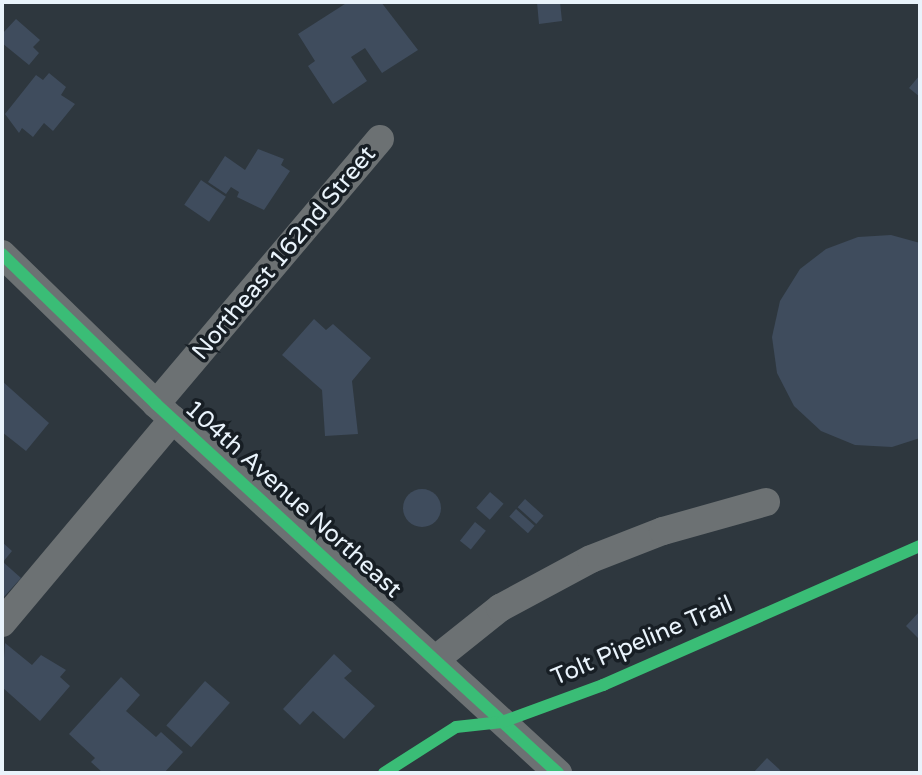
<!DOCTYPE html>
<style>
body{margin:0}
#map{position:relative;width:922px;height:775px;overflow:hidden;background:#2e373e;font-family:"Varela Round",sans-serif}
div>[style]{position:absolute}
.building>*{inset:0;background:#3f4c5d;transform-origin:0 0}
.round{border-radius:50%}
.minor>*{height:28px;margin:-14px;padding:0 14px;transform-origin:14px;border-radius:14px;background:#6c7173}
.cycleway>*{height:12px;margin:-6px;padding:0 6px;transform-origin:6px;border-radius:6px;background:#3abd76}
span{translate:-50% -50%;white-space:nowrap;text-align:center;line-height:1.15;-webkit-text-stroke:7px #171e24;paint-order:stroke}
.street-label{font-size:24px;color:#e9f3fb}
.frame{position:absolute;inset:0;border:4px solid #e9f3fb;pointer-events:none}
</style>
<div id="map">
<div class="building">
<i style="clip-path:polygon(348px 2px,381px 2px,418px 50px,382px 73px,365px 48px,351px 57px,367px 81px,333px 104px,308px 66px,315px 61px,298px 34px)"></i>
<i style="clip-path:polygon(537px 2px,560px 2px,562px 21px,539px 24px)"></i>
<i style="clip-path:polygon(16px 19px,40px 40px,33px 47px,39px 53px,29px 65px,2px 43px,2px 34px)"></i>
<i style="clip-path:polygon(49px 73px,66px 87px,61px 95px,75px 104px,53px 131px,44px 123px,33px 137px,22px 128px,19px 133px,5px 114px,36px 75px,43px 80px)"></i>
<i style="clip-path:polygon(920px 75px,920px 97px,909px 88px)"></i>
<i style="clip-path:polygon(258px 149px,284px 159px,281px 165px,290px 171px,264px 210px,237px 197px,239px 192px,231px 187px,226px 194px,208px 182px,225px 156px,245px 170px)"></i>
<i style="left:201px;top:180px;width:30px;height:30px;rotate:34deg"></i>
<i style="clip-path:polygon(891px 235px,920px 243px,920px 438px,892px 447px,855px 445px,821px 431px,794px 406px,777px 373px,772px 337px,780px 301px,800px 269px,826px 249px,858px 237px)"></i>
<i style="clip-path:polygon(314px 319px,326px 330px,333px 324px,371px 358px,352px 381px,358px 434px,325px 436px,322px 390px,282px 355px)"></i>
<i style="clip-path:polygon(2px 381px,49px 423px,26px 451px,2px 432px)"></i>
<i class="round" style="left:403px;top:489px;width:38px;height:38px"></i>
<i style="left:490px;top:492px;width:18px;height:21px;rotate:41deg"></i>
<i style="left:525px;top:499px;width:25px;height:11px;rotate:42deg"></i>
<i style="left:516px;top:509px;width:25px;height:10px;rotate:42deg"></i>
<i style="left:475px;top:522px;width:14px;height:24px;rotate:39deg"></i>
<i style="clip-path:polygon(2px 542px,12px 551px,3px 562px,21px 578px,2px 599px)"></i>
<i style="clip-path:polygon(920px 611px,920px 640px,906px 626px)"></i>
<i style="clip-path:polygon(5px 643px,32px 665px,41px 655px,66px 670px,60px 677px,70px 686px,40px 721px,2px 687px)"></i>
<i style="clip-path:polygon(334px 654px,352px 671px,344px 678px,375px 706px,344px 739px,313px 711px,300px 725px,283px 709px)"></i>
<i style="clip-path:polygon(121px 677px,140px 695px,126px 711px,156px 737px,161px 732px,183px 752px,164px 773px,103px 773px,91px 762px,95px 758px,69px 734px)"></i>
<i style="left:205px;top:681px;width:33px;height:59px;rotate:41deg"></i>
<i style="clip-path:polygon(767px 758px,779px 769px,782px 773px,753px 773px)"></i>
</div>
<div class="minor">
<i style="left:2px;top:254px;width:215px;rotate:44.2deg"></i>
<i style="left:156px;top:404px;width:546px;rotate:42.55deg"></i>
<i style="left:156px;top:404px;width:347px;rotate:-49.8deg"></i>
<i style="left:2px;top:623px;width:266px;rotate:-50deg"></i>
<i style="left:436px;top:659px;width:82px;rotate:-38.6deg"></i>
<i style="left:500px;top:608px;width:103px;rotate:-28.3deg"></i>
<i style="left:591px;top:559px;width:77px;rotate:-21.3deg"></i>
<i style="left:663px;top:531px;width:107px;rotate:-15.7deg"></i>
</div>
<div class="cycleway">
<i style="left:2px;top:254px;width:215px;rotate:44.2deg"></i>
<i style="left:156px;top:404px;width:546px;rotate:42.55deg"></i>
<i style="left:384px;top:773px;width:85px;rotate:-32.6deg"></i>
<i style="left:456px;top:727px;width:46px;rotate:-6.2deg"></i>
<i style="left:502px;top:722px;width:108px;rotate:-20.1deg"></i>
<i style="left:603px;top:685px;width:346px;rotate:-23.7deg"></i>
</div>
<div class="street-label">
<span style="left:284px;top:253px;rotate:-50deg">Northeast 162nd Street</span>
<span style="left:293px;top:499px;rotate:42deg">104th Avenue Northeast</span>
<span style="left:642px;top:641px;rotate:-23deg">Tolt Pipeline Trail</span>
</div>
<div class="frame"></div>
</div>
